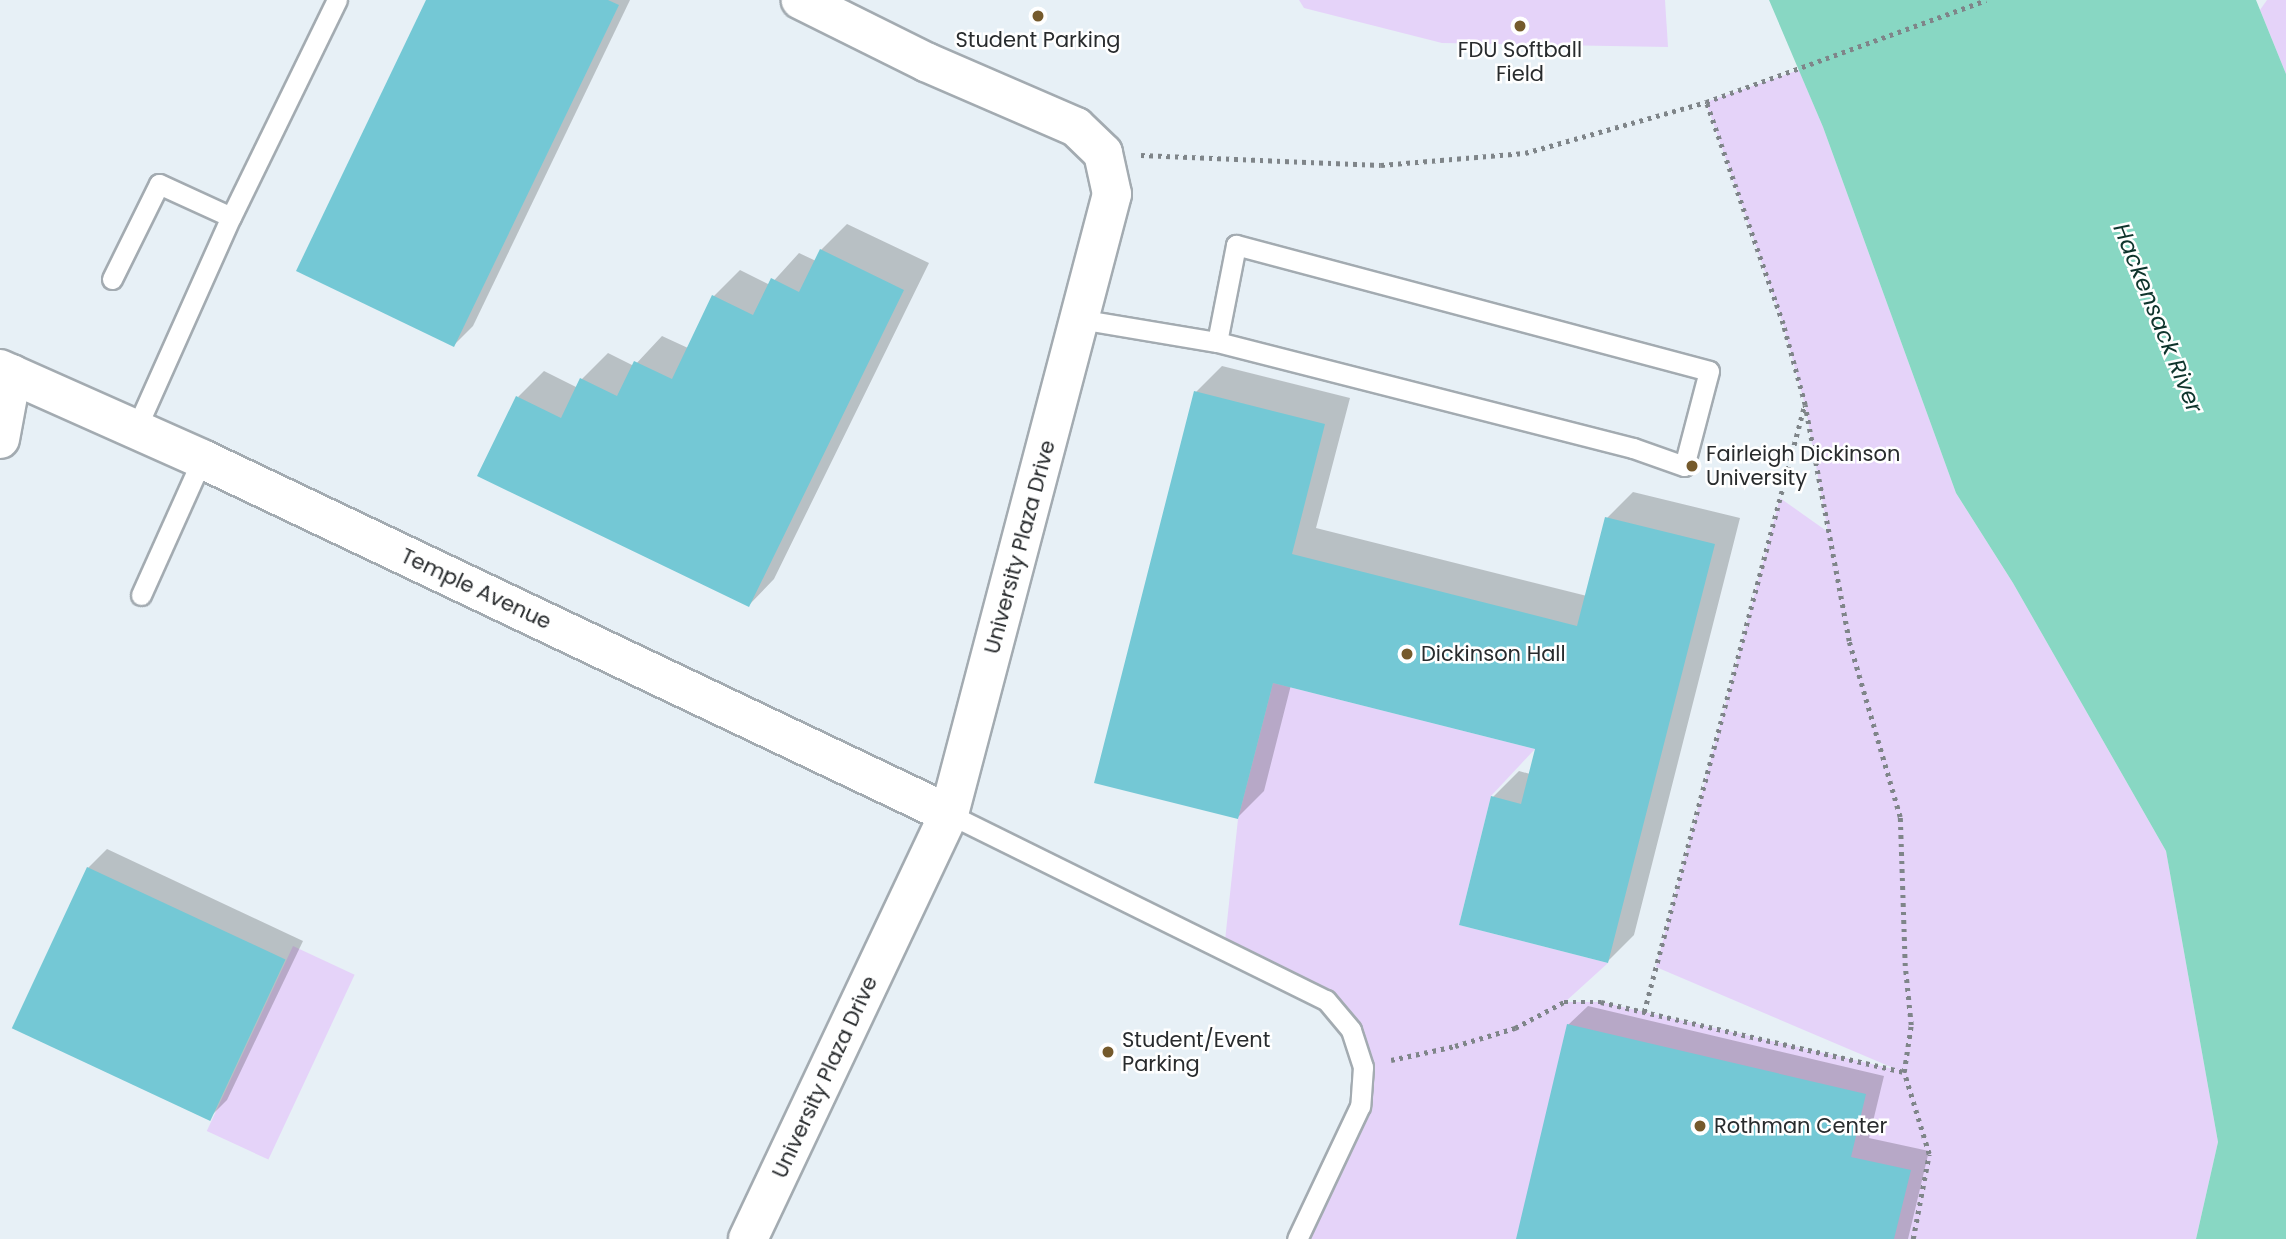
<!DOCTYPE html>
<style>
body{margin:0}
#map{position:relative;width:2286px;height:1239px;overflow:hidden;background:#e7f0f6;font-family:Poppins,sans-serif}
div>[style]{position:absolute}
.green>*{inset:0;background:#e5d3f9;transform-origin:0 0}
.water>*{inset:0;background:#88d7c3}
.shadow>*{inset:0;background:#0003}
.building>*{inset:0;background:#74c8d5;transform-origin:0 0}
.path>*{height:4.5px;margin-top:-2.25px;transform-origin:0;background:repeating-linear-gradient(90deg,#7f8589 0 3.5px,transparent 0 8.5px)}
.roads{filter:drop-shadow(2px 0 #a3abb1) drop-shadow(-2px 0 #a3abb1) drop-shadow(0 2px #a3abb1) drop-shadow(0 -2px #a3abb1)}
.service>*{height:19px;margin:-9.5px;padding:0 9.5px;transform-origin:9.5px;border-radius:9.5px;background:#fff}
.minor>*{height:38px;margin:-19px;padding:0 19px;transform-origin:19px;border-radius:19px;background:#fff}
.dots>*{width:19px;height:19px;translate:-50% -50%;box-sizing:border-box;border:4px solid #fff;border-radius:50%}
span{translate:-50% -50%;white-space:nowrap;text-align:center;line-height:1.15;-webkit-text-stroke:5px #fff;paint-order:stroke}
.poi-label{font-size:21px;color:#282b2d}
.left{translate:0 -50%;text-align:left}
.street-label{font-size:21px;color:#282b2d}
.water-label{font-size:23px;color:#0e342c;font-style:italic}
</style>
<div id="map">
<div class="green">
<i style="clip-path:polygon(1299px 0,1665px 0,1668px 47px,1442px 43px,1304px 8px)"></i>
<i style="clip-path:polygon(2267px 0,2286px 0,2286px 74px,2260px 10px)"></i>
<i style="clip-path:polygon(1799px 70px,1823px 127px,1956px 493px,2013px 583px,2166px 851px,2218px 1142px,2196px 1239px,1297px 1239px,1360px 1106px,1363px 1067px,1326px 1000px,1224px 950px,1238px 819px,1273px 683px,1535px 749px,1491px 796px,1459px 925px,1608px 963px,1565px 1002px,1601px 1002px,1898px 1070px,1656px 967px,1780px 498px,1828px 532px,1805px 405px,1783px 324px,1706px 102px)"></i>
<i style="left:293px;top:946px;width:68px;height:204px;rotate:25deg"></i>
</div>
<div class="water">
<i style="clip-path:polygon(1769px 0,2256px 0,2286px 74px,2286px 1239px,2196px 1239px,2218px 1142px,2166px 851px,2013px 583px,1956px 493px,1823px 127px)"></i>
</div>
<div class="shadow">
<i style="clip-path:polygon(428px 0,630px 0,473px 326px,454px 345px)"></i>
<i style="clip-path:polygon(847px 224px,929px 263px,774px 579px,749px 605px,518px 397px,544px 371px,578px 388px,582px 379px,608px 353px,634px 366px,662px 336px,688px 348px,714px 296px,740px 270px,770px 285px,799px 253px,816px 261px,821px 250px)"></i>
<i style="clip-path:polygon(1222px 366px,1350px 398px,1316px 528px,1587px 596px,1607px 518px,1633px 492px,1740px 518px,1634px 935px,1608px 961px,1493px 797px,1519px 771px,1530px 774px,1537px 748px,1291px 685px,1264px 791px,1238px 817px,1196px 392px)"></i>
<i style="clip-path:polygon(107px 849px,303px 941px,227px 1100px,208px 1119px,88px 868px)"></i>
<i style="clip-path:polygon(1588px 1006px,1884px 1076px,1869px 1138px,1929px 1151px,1908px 1239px,1517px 1239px,1568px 1025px)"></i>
</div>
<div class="building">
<i style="clip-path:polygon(426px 0,608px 0,619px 5px,454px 347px,296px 271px)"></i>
<i style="clip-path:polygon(820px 249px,904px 290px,749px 607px,477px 476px,516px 396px,561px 418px,580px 378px,617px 396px,634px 361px,672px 379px,712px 295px,753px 315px,771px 278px,799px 292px)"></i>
<i style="clip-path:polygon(1194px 391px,1325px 424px,1292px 554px,1577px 626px,1605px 517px,1715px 544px,1608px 963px,1459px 925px,1491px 796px,1521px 804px,1535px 749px,1273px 683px,1238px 819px,1094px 783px)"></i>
<i style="left:87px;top:867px;width:219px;height:178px;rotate:25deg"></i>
<i style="clip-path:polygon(1567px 1024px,1866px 1094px,1851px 1157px,1911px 1170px,1894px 1239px,1516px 1239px)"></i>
</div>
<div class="path">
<i style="left:1141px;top:155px;width:240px;rotate:2.4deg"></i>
<i style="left:1381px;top:165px;width:144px;rotate:-4.8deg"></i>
<i style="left:1525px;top:153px;width:188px;rotate:-15.7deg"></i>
<i style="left:1644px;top:1012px;width:626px;rotate:-75.19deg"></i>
<i style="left:1391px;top:1060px;width:66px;rotate:-12.3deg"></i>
<i style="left:1455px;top:1046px;width:63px;rotate:-16.7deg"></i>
<i style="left:1515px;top:1028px;width:55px;rotate:-28deg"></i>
<i style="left:1564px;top:1002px;width:37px"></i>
<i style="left:1601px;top:1002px;width:311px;rotate:13deg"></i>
<i style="left:1913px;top:1239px;width:86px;rotate:-79.3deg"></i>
<i style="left:1929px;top:1154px;width:86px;rotate:-107deg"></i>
<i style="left:1904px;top:1072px;width:48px;rotate:-81.5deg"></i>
<i style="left:1911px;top:1025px;width:59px;rotate:-95.8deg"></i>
<i style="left:1905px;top:966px;width:149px;rotate:-91.9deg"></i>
<i style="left:1900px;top:817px;width:183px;rotate:-106.2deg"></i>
<i style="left:1849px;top:641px;width:240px;rotate:-100.6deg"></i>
<i style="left:1805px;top:405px;width:84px;rotate:-105.2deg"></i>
<i style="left:1783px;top:324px;width:235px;rotate:-109.1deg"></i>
<i style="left:1706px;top:102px;width:298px;rotate:-20deg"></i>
</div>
<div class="roads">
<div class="service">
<i style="left:112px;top:279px;width:106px;rotate:-63.7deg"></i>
<i style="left:159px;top:184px;width:79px;rotate:24.6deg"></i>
<i style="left:1079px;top:319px;width:140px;rotate:9.5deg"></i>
<i style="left:1217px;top:342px;width:99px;rotate:-78.9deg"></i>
<i style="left:1236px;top:245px;width:489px;rotate:14.9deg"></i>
<i style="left:1709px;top:371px;width:98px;rotate:104.7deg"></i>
<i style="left:1684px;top:466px;width:54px;rotate:-160.6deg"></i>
<i style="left:1633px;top:448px;width:429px;rotate:-165.7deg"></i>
<i style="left:136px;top:429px;width:232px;rotate:-65.9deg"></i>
<i style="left:231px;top:217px;width:242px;rotate:-64deg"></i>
<i style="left:141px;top:595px;width:149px;rotate:-65.8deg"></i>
<i style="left:949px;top:814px;width:420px;rotate:26.3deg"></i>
<i style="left:1326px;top:1000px;width:39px;rotate:50deg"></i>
<i style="left:1351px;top:1030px;width:39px;rotate:72deg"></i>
<i style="left:1363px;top:1067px;width:39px;rotate:94deg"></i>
<i style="left:1360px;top:1106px;width:147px;rotate:115.3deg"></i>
</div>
<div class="minor">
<i style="left:0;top:369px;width:221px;rotate:24deg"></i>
<i style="left:202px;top:459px;width:827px;rotate:25.42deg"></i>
<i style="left:0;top:439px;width:66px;rotate:-79.5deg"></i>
<i style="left:748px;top:1239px;width:470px;rotate:-64.7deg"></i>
<i style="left:949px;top:814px;width:641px;rotate:-75.27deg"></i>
<i style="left:1112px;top:194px;width:42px;rotate:-102.4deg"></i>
<i style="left:1103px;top:153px;width:37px;rotate:-136deg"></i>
<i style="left:1076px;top:127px;width:163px;rotate:-156.6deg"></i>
<i style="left:926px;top:62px;width:140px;rotate:-153.6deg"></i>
</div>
</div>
<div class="dots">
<i style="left:1038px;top:16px;background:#755a2c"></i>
<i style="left:1520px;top:26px;background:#755a2c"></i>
<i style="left:1692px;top:466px;background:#755a2c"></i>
<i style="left:1407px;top:654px;background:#755a2c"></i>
<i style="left:1108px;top:1052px;background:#755a2c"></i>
<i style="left:1700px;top:1126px;background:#755a2c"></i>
</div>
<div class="poi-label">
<span style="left:1038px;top:40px">Student Parking</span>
<span style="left:1520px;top:62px">FDU Softball<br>Field</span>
<span class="left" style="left:1706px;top:466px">Fairleigh Dickinson<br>University</span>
<span class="left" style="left:1421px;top:654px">Dickinson Hall</span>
<span class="left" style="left:1122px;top:1052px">Student/Event<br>Parking</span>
<span class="left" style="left:1714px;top:1126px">Rothman Center</span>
</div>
<div class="street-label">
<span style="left:1020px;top:547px;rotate:-75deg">University Plaza Drive</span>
<span style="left:476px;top:589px;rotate:25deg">Temple Avenue</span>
<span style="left:825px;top:1077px;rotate:-65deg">University Plaza Drive</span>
</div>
<div class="water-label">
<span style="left:2158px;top:318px;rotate:68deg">Hackensack River</span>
</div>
</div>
